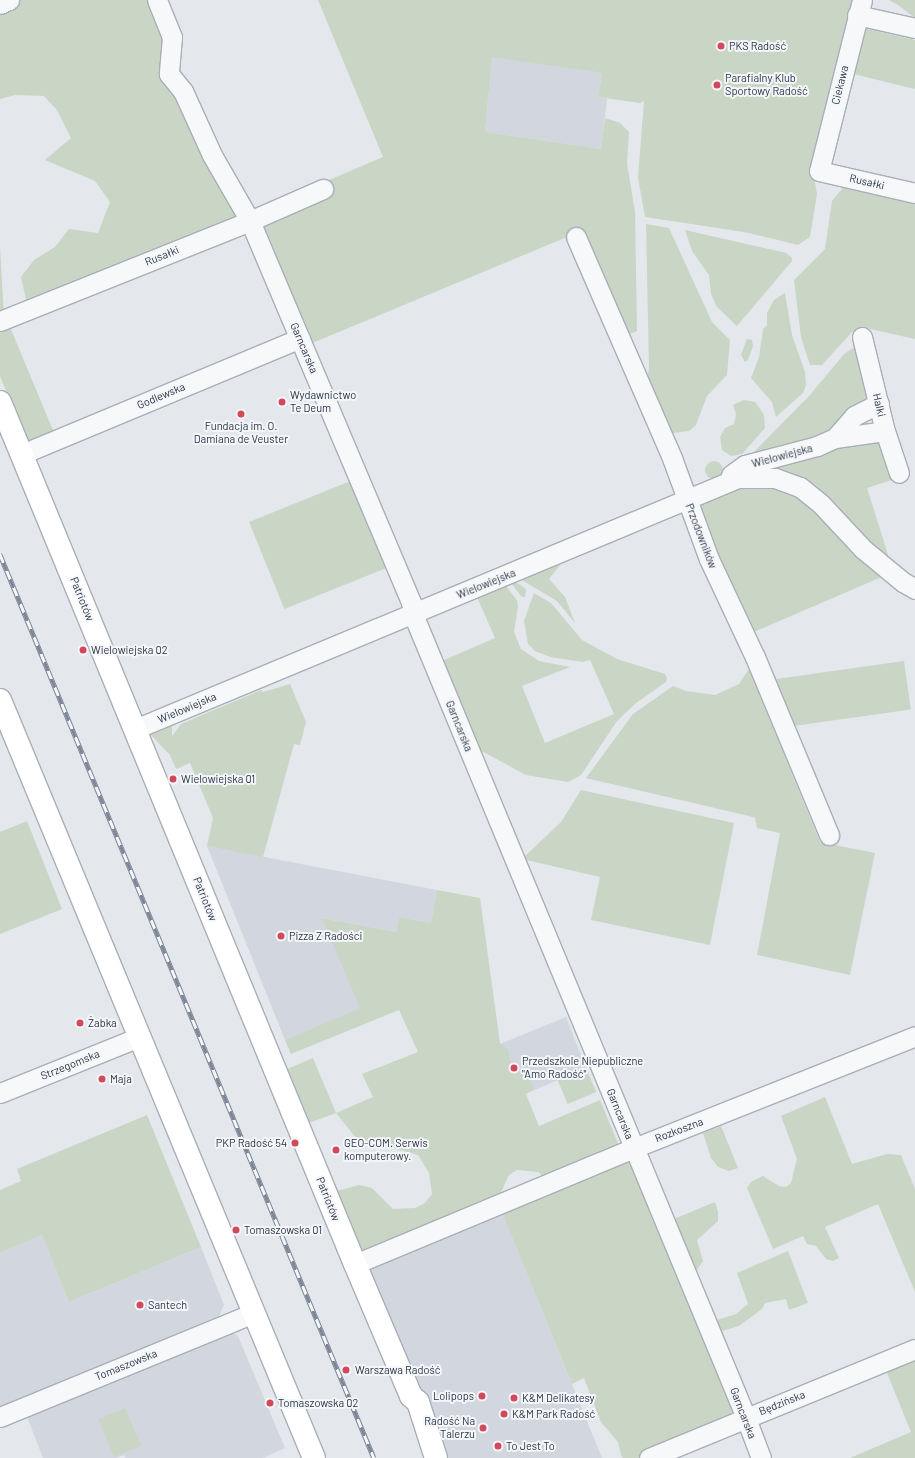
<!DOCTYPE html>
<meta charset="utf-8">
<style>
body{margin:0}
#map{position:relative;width:915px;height:1458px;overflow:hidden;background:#e4e7ec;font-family:Barlow,sans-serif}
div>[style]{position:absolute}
.built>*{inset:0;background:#d2d6de}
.green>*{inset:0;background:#c9d6c5;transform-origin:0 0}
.round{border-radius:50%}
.roads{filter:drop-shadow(1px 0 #a9aeb7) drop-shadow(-1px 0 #a9aeb7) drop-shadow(0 1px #a9aeb7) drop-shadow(0 -1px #a9aeb7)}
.minor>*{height:19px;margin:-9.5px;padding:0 9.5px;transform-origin:9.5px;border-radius:9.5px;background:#f7f8fa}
.major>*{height:22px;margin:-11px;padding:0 11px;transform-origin:11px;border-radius:11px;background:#fff}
.rail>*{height:4.5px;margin-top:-2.25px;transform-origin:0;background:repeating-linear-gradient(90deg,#f4f6f9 0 9px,#7d8696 0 18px);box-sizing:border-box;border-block:1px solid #7d8696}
.dots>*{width:11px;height:11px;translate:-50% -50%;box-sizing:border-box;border:2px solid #f4f6f9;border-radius:50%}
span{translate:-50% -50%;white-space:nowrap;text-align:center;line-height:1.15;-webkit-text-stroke:4px #f4f6f9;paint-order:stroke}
.poi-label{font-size:11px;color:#2b3445}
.left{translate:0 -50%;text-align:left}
.right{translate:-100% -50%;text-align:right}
.street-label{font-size:11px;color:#2b3445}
</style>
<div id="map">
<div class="built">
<i style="clip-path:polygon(492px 56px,602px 73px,598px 97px,607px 99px,601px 149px,485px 132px)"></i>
<i style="clip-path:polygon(207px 846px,437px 890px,431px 923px,399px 917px,396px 932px,323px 918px,361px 1008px,285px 1040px)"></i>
<i style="clip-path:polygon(566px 1017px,586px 1068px,525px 1094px,441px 1068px)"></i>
<i style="clip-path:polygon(500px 1208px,527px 1274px,602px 1458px,447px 1458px,368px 1266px)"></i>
<i style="clip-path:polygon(42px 1235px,69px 1302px,201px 1247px,224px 1305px,219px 1316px,0 1408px,0 1253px)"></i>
<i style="clip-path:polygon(225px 1330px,238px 1336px,285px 1448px,263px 1458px,125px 1458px,124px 1455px,116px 1458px,43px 1458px,26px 1414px)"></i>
</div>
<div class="green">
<i style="clip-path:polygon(0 0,151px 0,165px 37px,166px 80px,237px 217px,27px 304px,21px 277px,34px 260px,55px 247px,69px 229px,98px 233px,110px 202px,95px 181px,45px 160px,71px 138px,57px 110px,44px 96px,15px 95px,0 99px)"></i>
<i style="clip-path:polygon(318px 0,852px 0,814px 177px,817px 194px,810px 237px,798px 245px,744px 232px,645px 217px,638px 178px,644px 101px,640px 103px,598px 97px,602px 73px,492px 57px,485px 132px,601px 149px,605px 118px,620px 123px,629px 132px,627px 163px,635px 212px,637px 331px,622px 337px,579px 232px,310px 344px,254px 212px,383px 157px)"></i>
<i style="clip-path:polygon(889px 0,915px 0,915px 18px,898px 5px)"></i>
<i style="clip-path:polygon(859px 27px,915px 40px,915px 89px,849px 73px)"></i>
<i style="clip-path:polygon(846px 184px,915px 200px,915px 339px,866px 328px,852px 332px,822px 365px,810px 365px,801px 337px,794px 280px,825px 249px,832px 201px)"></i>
<i style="clip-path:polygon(646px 224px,669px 228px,712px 322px,730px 340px,727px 375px,707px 396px,696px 425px,689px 431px,673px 433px,664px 429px,646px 390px,649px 367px)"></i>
<i style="clip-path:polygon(685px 230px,786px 253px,792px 258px,792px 261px,737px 326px,717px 307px,711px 294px,709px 275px,692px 251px)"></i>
<i style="clip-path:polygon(0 246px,4px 316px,0 317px)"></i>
<i style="clip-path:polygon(785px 293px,792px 335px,805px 372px,806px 385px,803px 393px,776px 417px,772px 402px,751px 378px,759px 357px,763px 329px,767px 325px,767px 313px,774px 300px)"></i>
<i style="clip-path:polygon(10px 327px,55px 435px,27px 442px,0 376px,0 331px)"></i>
<i style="clip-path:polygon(747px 339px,752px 340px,753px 346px,748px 360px,745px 362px,741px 355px)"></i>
<i style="clip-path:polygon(859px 344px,874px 398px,821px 440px,748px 458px,810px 395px,844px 354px)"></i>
<i style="clip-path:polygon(744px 400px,755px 402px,758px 406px,764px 415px,765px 428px,742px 454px,731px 456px,722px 450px,720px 437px,725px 428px,734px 424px,736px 414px,733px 405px)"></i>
<i style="clip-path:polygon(874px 441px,884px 442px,895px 479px,867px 488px,890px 561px,878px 553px,826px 497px,740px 471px,837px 443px)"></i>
<i class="round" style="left:705px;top:461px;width:18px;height:18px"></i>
<i style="left:353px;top:480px;width:94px;height:112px;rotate:68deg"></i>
<i style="clip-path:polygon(748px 480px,805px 496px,884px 576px,749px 634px,692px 504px)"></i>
<i style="clip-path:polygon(564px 560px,549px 579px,565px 597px,575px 623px,557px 601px,520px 579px)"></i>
<i style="clip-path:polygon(514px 581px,526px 589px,525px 597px,521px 596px,511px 583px)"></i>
<i style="clip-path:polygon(505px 585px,517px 600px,518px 607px,514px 632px,521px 649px,539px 661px,570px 667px,522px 686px,545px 743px,614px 714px,590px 660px,583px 662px,550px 657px,535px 651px,528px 644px,524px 621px,534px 593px,551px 603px,582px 640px,617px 659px,665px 674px,667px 678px,666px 682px,636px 703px,617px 721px,581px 775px,568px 782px,526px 775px,478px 749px,442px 661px,495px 638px,477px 597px)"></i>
<i style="left:904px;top:661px;width:49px;height:129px;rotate:82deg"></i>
<i style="clip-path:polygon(749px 669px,820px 842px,875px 853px,850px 975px,757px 955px,780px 833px,757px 828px,755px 818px,749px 816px,586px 778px,633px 714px,673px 686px,686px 691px,715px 695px,739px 684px)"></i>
<i style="clip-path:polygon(290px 684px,306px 722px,300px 745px,294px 744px,263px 857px,207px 846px,213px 818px,190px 763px,176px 769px,170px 755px,151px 735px,172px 726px,172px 736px,181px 724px,261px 690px,263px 692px)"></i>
<i style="clip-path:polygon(581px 790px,734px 823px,710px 945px,591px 920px,600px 877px,522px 859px,561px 822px)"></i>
<i style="clip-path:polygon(27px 821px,62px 909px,0 934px,0 832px)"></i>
<i style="clip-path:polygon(437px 890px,480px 898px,500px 1043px,508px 1049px,510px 1061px,516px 1071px,526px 1076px,532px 1083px,534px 1089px,526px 1094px,539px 1126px,600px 1100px,620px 1148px,547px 1179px,538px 1172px,517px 1170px,509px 1175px,498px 1199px,363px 1253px,337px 1191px,359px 1185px,372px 1188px,393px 1209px,415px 1208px,425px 1203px,432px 1194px,429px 1173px,418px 1155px,393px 1148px,372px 1148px,360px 1143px,336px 1113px,309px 1123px,287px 1069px,313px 1058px,336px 1113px,373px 1097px,362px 1074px,418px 1052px,399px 1010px,291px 1054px,285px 1040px,360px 1008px,322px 918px,396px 932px,399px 917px,431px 923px)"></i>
<i style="left:586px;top:1068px;width:26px;height:31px;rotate:67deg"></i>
<i style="clip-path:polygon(825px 1097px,852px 1164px,887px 1154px,901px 1155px,915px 1189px,915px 1292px,878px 1204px,825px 1227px,839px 1258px,833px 1261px,826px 1259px,816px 1246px,807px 1244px,803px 1236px,773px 1249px,747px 1188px,751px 1182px,763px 1176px,779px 1186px,786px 1187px,791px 1183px,797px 1159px,781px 1116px)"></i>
<i style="clip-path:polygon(147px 1115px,201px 1247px,69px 1302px,42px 1235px,0 1253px,0 1190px,21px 1181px,17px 1169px)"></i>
<i style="clip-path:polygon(721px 1126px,738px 1168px,729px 1171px,718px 1167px,711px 1158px,703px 1133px)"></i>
<i style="clip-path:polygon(628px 1156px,736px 1417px,639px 1458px,623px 1458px,621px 1455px,618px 1442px,601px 1422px,584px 1378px,572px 1384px,500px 1208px)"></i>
<i style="clip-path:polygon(715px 1202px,718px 1212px,718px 1221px,697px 1240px,703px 1261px,697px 1270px,690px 1272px,669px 1221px)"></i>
<i style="clip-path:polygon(788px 1251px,808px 1303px,789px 1310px,786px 1299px,765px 1303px,762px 1309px,739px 1326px,722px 1331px,717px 1320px,736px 1314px,748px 1304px,737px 1273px)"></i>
<i style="clip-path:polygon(915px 1356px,915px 1458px,850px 1458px,911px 1432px,885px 1368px)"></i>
<i style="left:125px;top:1408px;width:41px;height:29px;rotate:67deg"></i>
</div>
<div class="roads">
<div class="minor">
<i style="left:157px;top:0;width:40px;rotate:68deg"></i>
<i style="left:172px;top:37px;width:37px;rotate:95deg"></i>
<i style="left:169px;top:74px;width:22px;rotate:51deg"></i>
<i style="left:183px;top:91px;width:70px;rotate:65.6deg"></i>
<i style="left:212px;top:155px;width:76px;rotate:60.1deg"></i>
<i style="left:250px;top:221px;width:414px;rotate:67.1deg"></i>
<i style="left:411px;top:602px;width:17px;rotate:77deg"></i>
<i style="left:415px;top:619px;width:859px;rotate:67.49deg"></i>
<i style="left:744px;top:1413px;width:48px;rotate:69.3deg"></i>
<i style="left:862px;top:0;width:176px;rotate:104.1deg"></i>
<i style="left:819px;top:171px;width:98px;rotate:12.9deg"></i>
<i style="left:0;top:4px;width:10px;rotate:-24deg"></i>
<i style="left:857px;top:15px;width:59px;rotate:12.6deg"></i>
<i style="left:576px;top:237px;width:241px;rotate:66.5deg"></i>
<i style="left:672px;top:458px;width:108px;rotate:69.9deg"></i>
<i style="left:709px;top:559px;width:108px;rotate:64.9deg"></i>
<i style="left:755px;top:657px;width:193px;rotate:67.4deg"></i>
<i style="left:0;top:321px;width:269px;rotate:-21.8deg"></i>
<i style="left:250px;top:221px;width:80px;rotate:-23.7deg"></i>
<i style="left:862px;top:337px;width:97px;rotate:76.3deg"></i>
<i style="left:885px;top:431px;width:44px;rotate:71.6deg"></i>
<i style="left:835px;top:438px;width:29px;rotate:-49deg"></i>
<i style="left:854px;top:416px;width:28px;rotate:-27deg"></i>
<i style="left:22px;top:454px;width:301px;rotate:-22.6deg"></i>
<i style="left:731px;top:475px;width:17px;rotate:-36deg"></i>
<i style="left:745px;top:465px;width:74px;rotate:-14.8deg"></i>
<i style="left:817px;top:446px;width:20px;rotate:-24deg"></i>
<i style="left:835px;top:438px;width:50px;rotate:-8deg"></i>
<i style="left:135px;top:729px;width:653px;rotate:-22.6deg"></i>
<i style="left:738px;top:478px;width:37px"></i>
<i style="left:775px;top:478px;width:27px;rotate:20deg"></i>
<i style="left:800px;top:487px;width:27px;rotate:39deg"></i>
<i style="left:821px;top:504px;width:62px;rotate:47deg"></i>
<i style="left:863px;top:549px;width:52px;rotate:39.5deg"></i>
<i style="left:903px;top:582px;width:14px;rotate:30deg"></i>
<i style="left:0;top:1093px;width:150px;rotate:-21.9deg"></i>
<i style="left:355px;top:1264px;width:302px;rotate:-22.6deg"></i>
<i style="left:634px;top:1148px;width:302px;rotate:-21.7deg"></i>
<i style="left:0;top:1417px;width:274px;rotate:-22.3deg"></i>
<i style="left:649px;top:1458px;width:287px;rotate:-22.3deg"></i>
</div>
<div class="major">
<i style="left:0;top:402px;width:932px;rotate:67.62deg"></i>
<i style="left:355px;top:1264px;width:143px;rotate:67deg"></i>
<i style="left:411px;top:1396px;width:9px;rotate:41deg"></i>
<i style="left:418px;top:1402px;width:59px;rotate:72.2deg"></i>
<i style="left:0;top:700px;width:820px;rotate:67.5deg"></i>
</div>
</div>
<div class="rail">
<i style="left:0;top:554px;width:978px;rotate:67.52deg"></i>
</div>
<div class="dots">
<i style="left:721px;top:46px;background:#d1495b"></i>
<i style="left:717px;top:85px;background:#d1495b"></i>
<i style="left:282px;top:402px;background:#d1495b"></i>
<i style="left:241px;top:414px;background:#d1495b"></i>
<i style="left:83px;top:650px;background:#d1495b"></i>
<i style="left:173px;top:779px;background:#d1495b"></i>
<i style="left:281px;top:936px;background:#d1495b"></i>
<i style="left:80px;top:1023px;background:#d1495b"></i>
<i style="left:514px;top:1068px;background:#d1495b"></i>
<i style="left:102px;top:1079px;background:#d1495b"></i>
<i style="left:295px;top:1143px;background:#d1495b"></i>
<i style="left:336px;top:1150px;background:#d1495b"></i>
<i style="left:236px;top:1230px;background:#d1495b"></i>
<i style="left:140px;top:1305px;background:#d1495b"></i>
<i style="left:346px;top:1370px;background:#d1495b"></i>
<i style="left:482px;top:1396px;background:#d1495b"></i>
<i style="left:514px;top:1398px;background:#d1495b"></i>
<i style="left:270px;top:1403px;background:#d1495b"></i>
<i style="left:504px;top:1414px;background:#d1495b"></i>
<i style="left:483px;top:1428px;background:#d1495b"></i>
<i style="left:498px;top:1446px;background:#d1495b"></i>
</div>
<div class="poi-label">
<span class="left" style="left:729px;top:46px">PKS Radość</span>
<span class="left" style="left:725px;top:85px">Parafialny Klub<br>Sportowy Radość</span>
<span class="left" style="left:290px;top:402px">Wydawnictwo<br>Te Deum</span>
<span style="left:241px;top:433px">Fundacja im. O.<br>Damiana de Veuster</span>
<span class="left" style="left:91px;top:650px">Wielowiejska 02</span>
<span class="left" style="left:181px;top:779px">Wielowiejska 01</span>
<span class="left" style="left:289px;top:936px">Pizza Z Radości</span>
<span class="left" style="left:88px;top:1023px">Żabka</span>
<span class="left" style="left:522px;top:1068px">Przedszkole Niepubliczne<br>"Amo Radość"</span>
<span class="left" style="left:110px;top:1079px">Maja</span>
<span class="right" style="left:287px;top:1143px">PKP Radość 54</span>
<span class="left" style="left:344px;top:1150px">GEO-COM. Serwis<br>komputerowy.</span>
<span class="left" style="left:244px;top:1230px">Tomaszowska 01</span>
<span class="left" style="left:148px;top:1305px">Santech</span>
<span class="left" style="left:355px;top:1370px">Warszawa Radość</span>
<span class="right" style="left:474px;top:1396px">Lolipops</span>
<span class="left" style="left:522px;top:1398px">K&amp;M Delikatesy</span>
<span class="left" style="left:278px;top:1403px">Tomaszowska 02</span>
<span class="left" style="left:512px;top:1414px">K&amp;M Park Radość</span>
<span class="right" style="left:475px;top:1428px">Radość Na<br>Talerzu</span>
<span class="left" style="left:506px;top:1446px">To Jest To</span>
</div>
<div class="street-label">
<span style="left:840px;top:85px;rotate:-76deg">Ciekawa</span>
<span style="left:867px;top:182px;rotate:13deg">Rusałki</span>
<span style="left:162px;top:256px;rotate:-22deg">Rusałki</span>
<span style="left:304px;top:348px;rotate:67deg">Garncarska</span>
<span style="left:161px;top:396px;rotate:-23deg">Godlewska</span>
<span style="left:879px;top:405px;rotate:77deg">Halki</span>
<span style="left:782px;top:456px;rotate:-15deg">Wielowiejska</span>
<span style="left:701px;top:536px;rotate:69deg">Przodowników</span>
<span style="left:486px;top:584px;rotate:-22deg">Wielowiejska</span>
<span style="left:82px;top:599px;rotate:68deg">Patriotów</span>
<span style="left:187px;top:708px;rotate:-23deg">Wielowiejska</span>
<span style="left:459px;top:726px;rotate:68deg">Garncarska</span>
<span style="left:205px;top:899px;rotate:68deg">Patriotów</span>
<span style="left:70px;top:1065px;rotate:-22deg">Strzegomska</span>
<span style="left:620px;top:1114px;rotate:68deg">Garncarska</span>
<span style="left:679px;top:1130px;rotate:-21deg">Rozkoszna</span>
<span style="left:328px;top:1199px;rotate:68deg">Patriotów</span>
<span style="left:126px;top:1365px;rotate:-22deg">Tomaszowska</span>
<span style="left:782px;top:1403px;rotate:-22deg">Będzińska</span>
<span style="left:743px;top:1413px;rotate:69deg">Garncarska</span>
</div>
</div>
